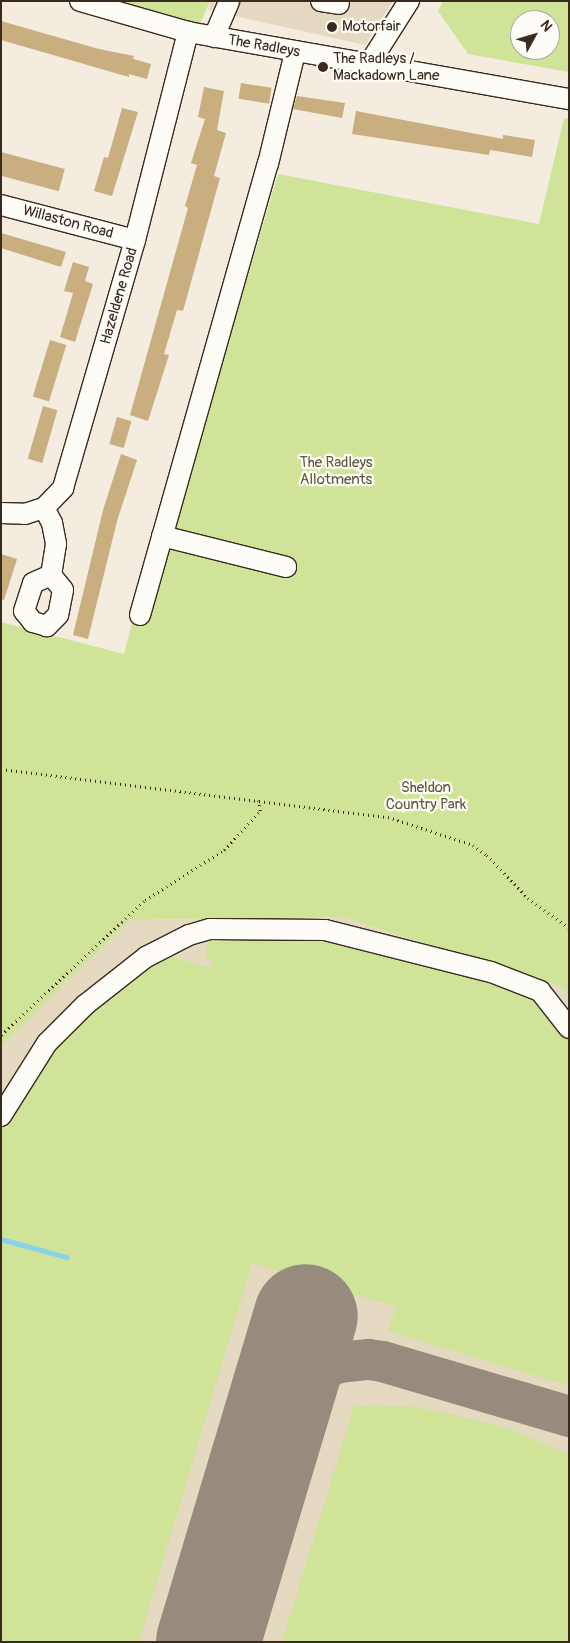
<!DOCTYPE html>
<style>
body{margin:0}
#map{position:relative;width:570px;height:1643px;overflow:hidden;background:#f3ecdf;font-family:Pangolin,sans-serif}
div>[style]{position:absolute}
.built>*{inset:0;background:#e6d9c2}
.green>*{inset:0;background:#cfe498}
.stream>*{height:4.5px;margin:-2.25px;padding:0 2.25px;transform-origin:2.25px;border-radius:2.25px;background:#88d3e9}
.taxiway>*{height:41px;margin:-20.5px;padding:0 20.5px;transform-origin:20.5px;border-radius:20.5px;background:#978b7e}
.runway>*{height:104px;margin:-52px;padding:0 52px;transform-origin:52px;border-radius:52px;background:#978b7e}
.building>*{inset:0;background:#c9ae7f;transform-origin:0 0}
.path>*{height:2.5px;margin-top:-1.25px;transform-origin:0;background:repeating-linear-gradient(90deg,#3b2a1e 0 1px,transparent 0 5px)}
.roads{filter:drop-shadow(1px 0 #3b2a1e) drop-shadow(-1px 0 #3b2a1e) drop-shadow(0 1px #3b2a1e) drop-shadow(0 -1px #3b2a1e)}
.minor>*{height:20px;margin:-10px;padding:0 10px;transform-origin:10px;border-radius:10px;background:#fdfcf7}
.dots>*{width:14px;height:14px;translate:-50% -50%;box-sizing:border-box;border:2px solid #fdfcf7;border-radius:50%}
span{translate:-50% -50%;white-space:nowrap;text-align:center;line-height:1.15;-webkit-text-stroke:4.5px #fdfcf7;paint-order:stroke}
.poi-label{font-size:15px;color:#3b2a1e}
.left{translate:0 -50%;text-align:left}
.street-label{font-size:15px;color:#3b2a1e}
.park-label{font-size:15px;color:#60583c}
.frame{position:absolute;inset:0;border:2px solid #3b2a1e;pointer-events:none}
.north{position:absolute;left:510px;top:10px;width:50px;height:50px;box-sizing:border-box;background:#fdfcf7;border:1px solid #afa8a0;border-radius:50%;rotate:51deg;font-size:14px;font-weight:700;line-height:20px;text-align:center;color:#3b2a1e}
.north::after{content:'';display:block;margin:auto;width:18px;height:22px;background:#3b2a1e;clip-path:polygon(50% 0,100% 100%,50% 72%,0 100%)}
</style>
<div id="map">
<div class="built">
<i style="clip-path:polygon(210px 1px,393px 1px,365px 45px,208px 10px)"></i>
<i style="clip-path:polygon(341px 917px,562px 987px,569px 998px,569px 1642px,1px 1642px,1px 1046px,129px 920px)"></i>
</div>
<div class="green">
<i style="clip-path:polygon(115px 1px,210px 1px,200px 24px)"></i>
<i style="clip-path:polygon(evenodd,443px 1px,569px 1px,569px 72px,468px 54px,438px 11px,443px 1px,520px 20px,550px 20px,550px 50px,520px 50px,520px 20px)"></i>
<i style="clip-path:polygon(564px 118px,569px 119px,569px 998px,562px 987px,341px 917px,130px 920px,1px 1046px,1px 622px,124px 654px,150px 556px,168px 546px,278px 174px,539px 224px)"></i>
<i style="clip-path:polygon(327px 935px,535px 994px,569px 1036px,569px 1386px,388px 1331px,396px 1307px,252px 1263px,139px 1642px,1px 1642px,1px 1127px,60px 1037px,164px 954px,210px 968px,212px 961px,205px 959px,209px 937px)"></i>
<i style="clip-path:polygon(378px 1405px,416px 1407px,455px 1415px,510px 1429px,569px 1454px,569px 1642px,282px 1642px,354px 1406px)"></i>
</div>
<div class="stream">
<i style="left:1px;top:1239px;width:68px;rotate:15.3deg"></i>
</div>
<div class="taxiway">
<i style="left:279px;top:1408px;width:50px;rotate:-44.2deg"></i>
<i style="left:315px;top:1373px;width:25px;rotate:-26deg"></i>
<i style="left:338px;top:1362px;width:30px;rotate:-6deg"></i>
<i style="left:368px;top:1359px;width:14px;rotate:8deg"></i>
<i style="left:382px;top:1361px;width:195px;rotate:16.4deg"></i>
</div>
<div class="runway">
<i style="left:208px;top:1642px;width:340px;rotate:-73.3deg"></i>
</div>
<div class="building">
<i style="clip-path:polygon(1px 21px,99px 49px,134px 56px,133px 59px,151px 64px,147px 79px,129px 74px,129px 77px,1px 40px)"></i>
<i style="left:241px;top:83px;width:31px;height:16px;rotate:9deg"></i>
<i style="clip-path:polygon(204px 87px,224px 91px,217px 130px,226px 133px,214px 176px,220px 178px,183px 311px,177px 310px,164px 354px,169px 355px,148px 421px,130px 415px,188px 208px,185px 206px,197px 165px,191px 163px,205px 119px,198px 117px)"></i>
<i style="clip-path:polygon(297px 96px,345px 103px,342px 118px,293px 109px)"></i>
<i style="clip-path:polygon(122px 108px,138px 112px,112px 196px,94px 191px,104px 157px,108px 158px)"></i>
<i style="clip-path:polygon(356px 111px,503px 139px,503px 135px,535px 140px,532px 157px,490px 150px,489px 155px,352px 134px)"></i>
<i style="left:1px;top:152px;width:66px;height:23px;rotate:15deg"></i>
<i style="clip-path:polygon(1px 233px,66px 252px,61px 267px,1px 248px)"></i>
<i style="clip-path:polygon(73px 262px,89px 267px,85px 281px,93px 284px,75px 342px,60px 337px,73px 293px,64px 291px)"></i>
<i style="left:50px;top:340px;width:17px;height:59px;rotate:17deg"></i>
<i style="left:43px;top:406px;width:15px;height:55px;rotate:16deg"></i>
<i style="left:117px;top:417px;width:15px;height:28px;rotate:16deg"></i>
<i style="clip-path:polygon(121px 454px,137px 460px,117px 521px,88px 639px,73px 635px,103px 510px)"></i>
<i style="clip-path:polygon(1px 554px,17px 559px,4px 600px,1px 599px)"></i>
</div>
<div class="path">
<i style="left:1px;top:769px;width:390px;rotate:7.1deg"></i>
<i style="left:388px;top:817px;width:89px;rotate:18.2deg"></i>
<i style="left:473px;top:845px;width:17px;rotate:36deg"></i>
<i style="left:487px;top:855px;width:59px;rotate:46.4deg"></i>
<i style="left:528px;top:898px;width:51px;rotate:36.2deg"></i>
<i style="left:1px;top:1035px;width:197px;rotate:-43.2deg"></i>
<i style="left:145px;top:900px;width:93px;rotate:-32.3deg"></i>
<i style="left:224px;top:850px;width:53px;rotate:-47.3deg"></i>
<i style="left:260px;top:811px;width:11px;rotate:-100deg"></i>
</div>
<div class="roads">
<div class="minor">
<i style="left:80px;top:1px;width:112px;rotate:16deg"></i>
<i style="left:188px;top:32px;width:387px;rotate:10deg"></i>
<i style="left:321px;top:1px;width:18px;rotate:9deg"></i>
<i style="left:214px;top:37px;width:39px;rotate:-67deg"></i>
<i style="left:369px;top:64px;width:75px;rotate:-57.6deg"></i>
<i style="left:1px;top:205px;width:138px;rotate:14.6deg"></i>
<i style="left:44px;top:508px;width:17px;rotate:62deg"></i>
<i style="left:52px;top:523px;width:21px;rotate:79deg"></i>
<i style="left:56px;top:544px;width:31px;rotate:99deg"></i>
<i style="left:51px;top:575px;width:19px;rotate:51deg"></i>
<i style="left:63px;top:590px;width:25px;rotate:101deg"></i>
<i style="left:58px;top:615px;width:16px;rotate:135deg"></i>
<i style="left:47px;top:626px;width:15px;rotate:-164deg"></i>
<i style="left:33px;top:622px;width:14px;rotate:-129deg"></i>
<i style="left:24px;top:611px;width:29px;rotate:-72deg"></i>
<i style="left:33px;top:583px;width:20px;rotate:-24deg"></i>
<i style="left:1px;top:513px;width:24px;rotate:2deg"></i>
<i style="left:25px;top:514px;width:20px;rotate:-18deg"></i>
<i style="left:44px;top:508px;width:28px;rotate:-46deg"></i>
<i style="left:63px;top:488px;width:258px;rotate:-73.8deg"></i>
<i style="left:135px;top:240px;width:215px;rotate:-75.7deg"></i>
<i style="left:162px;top:536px;width:128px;rotate:14deg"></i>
<i style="left:140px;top:615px;width:469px;rotate:-74.2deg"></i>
<i style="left:268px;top:164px;width:115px;rotate:-76.4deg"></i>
<i style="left:1px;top:1116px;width:86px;rotate:-57.8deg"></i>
<i style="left:47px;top:1043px;width:54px;rotate:-45deg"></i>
<i style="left:85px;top:1005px;width:78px;rotate:-38.2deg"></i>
<i style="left:146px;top:957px;width:48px;rotate:-27.1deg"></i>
<i style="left:189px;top:935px;width:22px;rotate:-16deg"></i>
<i style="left:210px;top:929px;width:115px;rotate:0.5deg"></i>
<i style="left:325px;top:930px;width:171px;rotate:14.2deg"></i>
<i style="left:491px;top:972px;width:53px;rotate:21.2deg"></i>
<i style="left:540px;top:991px;width:47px;rotate:51.9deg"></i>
</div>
</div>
<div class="dots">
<i style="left:332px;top:27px;background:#3b2a1e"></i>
<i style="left:323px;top:67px;background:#3b2a1e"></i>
</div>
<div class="poi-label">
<span class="left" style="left:342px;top:27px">Motorfair</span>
<span class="left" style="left:333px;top:67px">The Radleys /<br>Mackadown Lane</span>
</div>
<div class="street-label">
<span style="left:264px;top:46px;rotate:10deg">The Radleys</span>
<span style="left:68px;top:222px;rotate:15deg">Willaston Road</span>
<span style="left:119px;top:296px;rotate:-74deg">Hazeldene Road</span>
</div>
<div class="park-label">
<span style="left:336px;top:471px">The Radleys<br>Allotments</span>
<span style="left:426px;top:796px">Sheldon<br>Country Park</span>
</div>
<div class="frame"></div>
<div class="north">N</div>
</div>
